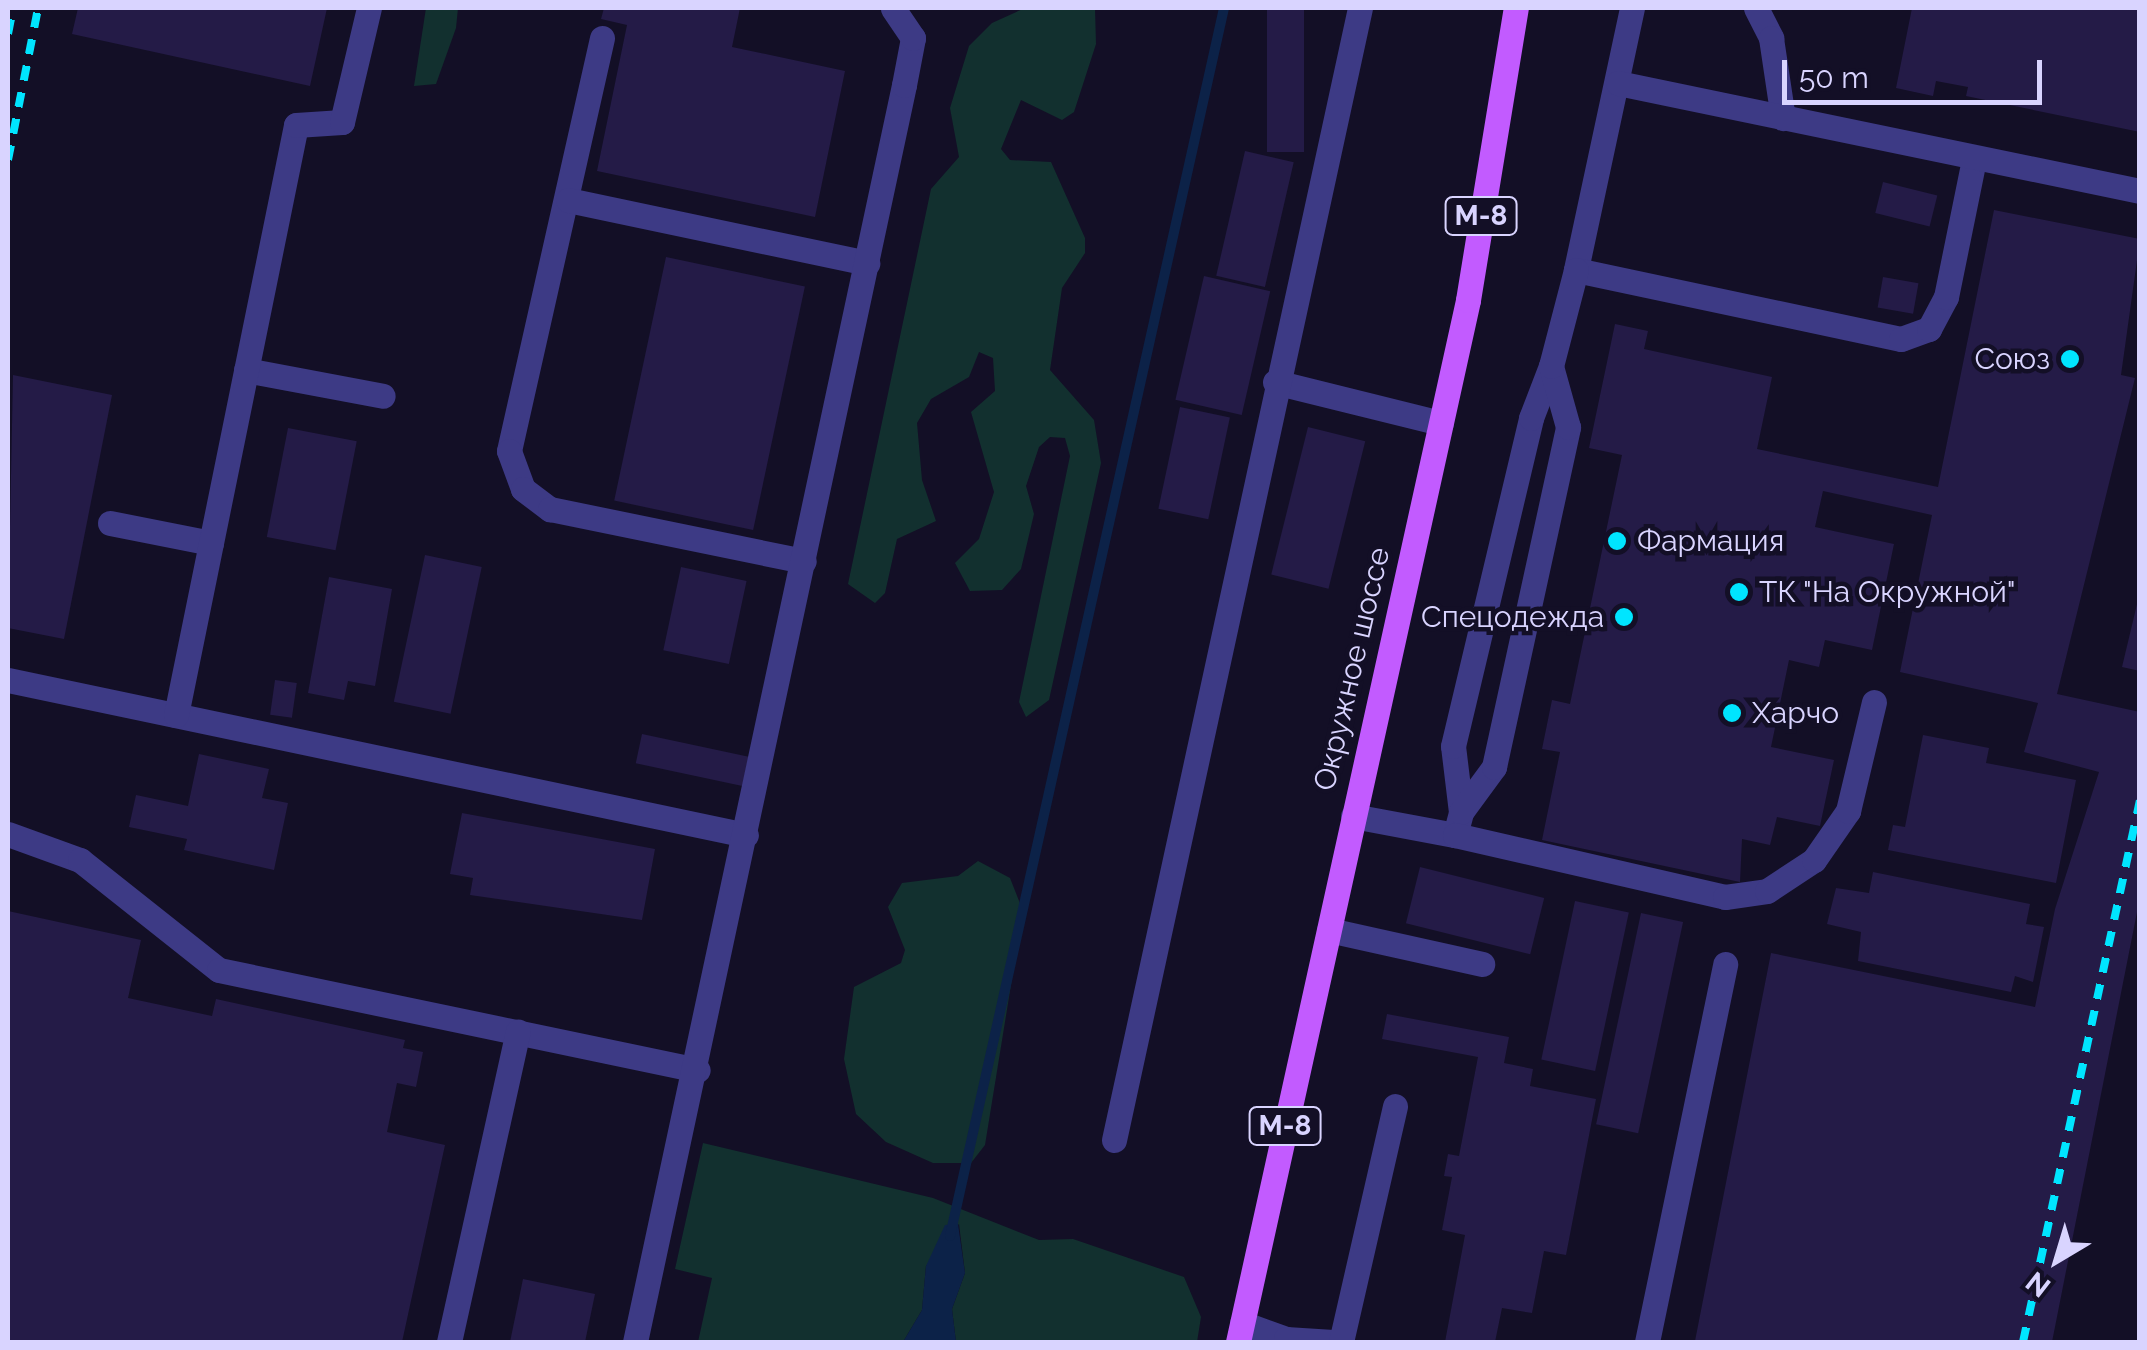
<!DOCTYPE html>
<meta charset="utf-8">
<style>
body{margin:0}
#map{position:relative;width:2147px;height:1350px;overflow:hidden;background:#130f26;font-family:Raleway,sans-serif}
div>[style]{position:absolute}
.green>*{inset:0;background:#12302f}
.water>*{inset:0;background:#0c2248}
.stream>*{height:10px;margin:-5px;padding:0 5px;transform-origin:5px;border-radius:5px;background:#0c2248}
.building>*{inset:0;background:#241b47;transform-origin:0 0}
.minor>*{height:25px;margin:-12.5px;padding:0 12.5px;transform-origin:12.5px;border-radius:12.5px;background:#3d3a85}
.major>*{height:25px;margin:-12.5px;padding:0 12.5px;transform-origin:12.5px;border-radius:12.5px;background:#c25bff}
.rail>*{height:8px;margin-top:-4px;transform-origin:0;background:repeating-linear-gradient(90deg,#00e5ff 0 15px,transparent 0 27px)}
.dots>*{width:28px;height:28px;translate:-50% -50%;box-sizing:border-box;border:5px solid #130f26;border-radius:50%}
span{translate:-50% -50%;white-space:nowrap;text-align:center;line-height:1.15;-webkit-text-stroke:9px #130f26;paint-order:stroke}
.shield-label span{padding:2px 8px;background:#130f26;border:2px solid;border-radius:8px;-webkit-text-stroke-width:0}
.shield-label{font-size:28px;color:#d9d4ff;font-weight:700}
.poi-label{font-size:30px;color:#d9d4ff}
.right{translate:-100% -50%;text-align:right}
.left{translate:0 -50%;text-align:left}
.street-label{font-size:30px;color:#d9d4ff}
.frame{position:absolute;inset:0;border:10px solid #d9d4ff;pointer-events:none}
.north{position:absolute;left:2007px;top:1210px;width:100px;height:100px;-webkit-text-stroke:8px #130f26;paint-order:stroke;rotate:218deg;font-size:28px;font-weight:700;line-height:40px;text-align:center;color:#d9d4ff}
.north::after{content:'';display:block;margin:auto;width:35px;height:45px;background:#d9d4ff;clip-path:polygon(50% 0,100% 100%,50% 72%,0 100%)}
.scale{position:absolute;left:1782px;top:60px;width:260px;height:45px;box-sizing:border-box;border:5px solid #d9d4ff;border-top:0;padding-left:12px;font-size:30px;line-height:35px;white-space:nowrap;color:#d9d4ff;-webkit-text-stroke:8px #130f26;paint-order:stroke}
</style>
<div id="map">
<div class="green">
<i style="clip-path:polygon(426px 8px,458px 8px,456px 28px,436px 84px,414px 86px)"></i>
<i style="clip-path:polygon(1025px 8px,1095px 8px,1096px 44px,1074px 112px,1062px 120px,1021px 100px,1001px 149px,1010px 160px,1051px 162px,1085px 238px,1085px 253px,1062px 288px,1050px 370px,1094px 420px,1101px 463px,1049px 700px,1026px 717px,1019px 702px,1070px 456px,1065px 438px,1050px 437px,1039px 447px,1026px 486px,1034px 514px,1021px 569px,1002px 590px,970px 591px,955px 563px,979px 539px,994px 492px,971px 412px,995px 391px,993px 358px,979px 352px,969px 377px,931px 399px,917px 423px,922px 480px,936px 521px,897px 539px,885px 593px,875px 603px,848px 584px,931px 189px,959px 157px,950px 108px,969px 46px,992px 23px)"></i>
<i style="clip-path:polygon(978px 861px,1010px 878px,1023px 911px,985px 1145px,971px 1163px,933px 1163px,886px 1142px,856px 1114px,844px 1059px,854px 987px,901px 963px,905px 950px,888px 907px,902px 883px,958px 876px)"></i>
<i style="clip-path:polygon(703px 1143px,933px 1198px,1039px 1240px,1073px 1239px,1184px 1277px,1201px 1317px,1197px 1342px,956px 1342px,952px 1309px,965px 1273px,959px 1224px,926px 1266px,922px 1310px,903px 1342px,698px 1342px,712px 1278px,675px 1269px)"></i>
</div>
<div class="water">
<i style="clip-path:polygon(958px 1224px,965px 1273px,952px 1309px,956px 1342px,903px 1342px,922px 1310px,926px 1266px,945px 1225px)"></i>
</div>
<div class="stream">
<i style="left:950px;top:1236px;width:1258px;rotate:-77.42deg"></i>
</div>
<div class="building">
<i style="clip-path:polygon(78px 8px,327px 8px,310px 86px,72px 34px)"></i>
<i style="clip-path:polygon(604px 8px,740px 8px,732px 47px,845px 71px,815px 217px,597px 171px,627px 25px,601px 19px)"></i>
<i style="left:1267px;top:8px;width:37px;height:144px"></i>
<i style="clip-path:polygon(1912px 8px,2140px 8px,2140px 132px,1966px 96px,1968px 87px,1936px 81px,1933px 96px,1896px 88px)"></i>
<i style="left:1245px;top:151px;width:50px;height:128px;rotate:13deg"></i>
<i style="left:1883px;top:182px;width:56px;height:32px;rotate:14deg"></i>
<i style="clip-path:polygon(1994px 210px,2140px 239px,2121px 375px,2135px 378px,2057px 694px,2140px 712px,2140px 897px,2052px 1342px,1695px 1341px,1771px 953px,2035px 1007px,2055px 909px,2099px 772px,2024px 752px,2038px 703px,1900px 672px,1932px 515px,1823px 491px,1815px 527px,1894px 544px,1872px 650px,1825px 640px,1819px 667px,1789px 660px,1771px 747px,1834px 760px,1820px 826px,1777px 817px,1770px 845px,1742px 839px,1740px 882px,1542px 840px,1560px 752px,1542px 749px,1552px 700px,1570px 704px,1622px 455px,1589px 448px,1615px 324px,1648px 331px,1644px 349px,1772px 377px,1757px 449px,1938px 487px)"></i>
<i style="left:666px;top:257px;width:142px;height:249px;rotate:12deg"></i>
<i style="left:1204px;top:276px;width:68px;height:127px;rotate:13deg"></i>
<i style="left:1883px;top:277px;width:36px;height:31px;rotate:10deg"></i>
<i style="clip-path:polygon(13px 375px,112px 395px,64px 639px,8px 628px)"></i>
<i style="left:1180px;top:407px;width:51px;height:104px;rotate:12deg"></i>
<i style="left:1308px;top:427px;width:59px;height:152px;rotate:14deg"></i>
<i style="left:288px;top:428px;width:70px;height:111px;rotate:11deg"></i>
<i style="left:425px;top:555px;width:58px;height:150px;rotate:12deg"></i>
<i style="left:681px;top:567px;width:67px;height:85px;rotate:12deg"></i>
<i style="clip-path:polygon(329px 577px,392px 589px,375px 686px,348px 681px,344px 700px,308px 693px)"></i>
<i style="clip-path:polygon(2138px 600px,2140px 600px,2140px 671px,2122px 667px)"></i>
<i style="left:275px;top:680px;width:22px;height:35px;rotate:8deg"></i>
<i style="left:642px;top:734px;width:109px;height:30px;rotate:12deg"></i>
<i style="clip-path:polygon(1923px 735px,1989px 748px,1986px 763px,2076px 780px,2056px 883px,1888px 850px,1893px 825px,1905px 827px)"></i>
<i style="clip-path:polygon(199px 754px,269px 769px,262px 798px,288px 803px,274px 870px,184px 850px,187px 839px,129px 827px,136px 795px,188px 806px)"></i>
<i style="clip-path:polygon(462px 813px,655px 849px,642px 920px,470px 895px,473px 878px,450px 874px)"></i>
<i style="left:1420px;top:867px;width:128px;height:58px;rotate:14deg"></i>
<i style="clip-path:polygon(1873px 872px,2030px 904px,2026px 924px,2044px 927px,2033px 982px,2015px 976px,2011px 992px,1858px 961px,1861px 932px,1827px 924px,1836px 888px,1869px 893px)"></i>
<i style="left:1575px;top:901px;width:55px;height:162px;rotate:12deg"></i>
<i style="clip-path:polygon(8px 911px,141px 940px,128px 998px,212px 1016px,216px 999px,405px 1040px,403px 1048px,423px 1052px,416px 1087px,397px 1083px,387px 1132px,445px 1145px,402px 1342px,8px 1342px)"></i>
<i style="left:1641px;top:913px;width:43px;height:216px;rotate:12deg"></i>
<i style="clip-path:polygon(1387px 1014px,1509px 1037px,1504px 1063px,1533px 1069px,1530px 1086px,1596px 1099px,1566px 1255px,1544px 1251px,1532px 1313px,1502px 1308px,1495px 1342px,1445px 1342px,1465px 1235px,1442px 1230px,1452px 1177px,1444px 1176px,1448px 1154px,1459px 1156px,1478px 1057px,1382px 1039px)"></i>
<i style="clip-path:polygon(523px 1279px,595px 1294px,585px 1342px,510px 1342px)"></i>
</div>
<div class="minor">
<i style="left:1632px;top:8px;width:268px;rotate:102.1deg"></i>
<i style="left:1576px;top:270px;width:332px;rotate:12deg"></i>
<i style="left:1901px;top:339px;width:30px;rotate:-20deg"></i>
<i style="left:1929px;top:329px;width:36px;rotate:-62deg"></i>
<i style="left:1946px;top:297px;width:141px;rotate:-78.5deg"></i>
<i style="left:1756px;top:8px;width:34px;rotate:63deg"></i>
<i style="left:1771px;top:38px;width:81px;rotate:81.5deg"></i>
<i style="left:602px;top:38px;width:423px;rotate:102.7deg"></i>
<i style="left:509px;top:451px;width:40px;rotate:69.8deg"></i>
<i style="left:523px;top:489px;width:34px;rotate:37deg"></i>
<i style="left:550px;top:509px;width:259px;rotate:11.6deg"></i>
<i style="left:1618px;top:83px;width:533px;rotate:11.69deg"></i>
<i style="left:568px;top:200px;width:306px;rotate:11.9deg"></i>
<i style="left:246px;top:370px;width:139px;rotate:10.7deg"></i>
<i style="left:1275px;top:382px;width:171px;rotate:13.9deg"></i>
<i style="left:110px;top:523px;width:103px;rotate:11.2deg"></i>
<i style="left:8px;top:680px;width:754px;rotate:11.86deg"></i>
<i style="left:176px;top:715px;width:602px;rotate:-78.5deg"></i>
<i style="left:296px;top:125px;width:46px;rotate:-3.7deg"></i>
<i style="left:342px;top:122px;width:117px;rotate:-76.7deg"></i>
<i style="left:1461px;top:812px;width:66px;rotate:-96.9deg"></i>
<i style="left:1453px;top:746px;width:337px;rotate:-76.6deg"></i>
<i style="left:1531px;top:418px;width:56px;rotate:-69deg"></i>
<i style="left:1353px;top:816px;width:104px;rotate:10.6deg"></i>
<i style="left:1455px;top:835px;width:24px;rotate:-75deg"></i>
<i style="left:1461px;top:812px;width:56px;rotate:-53.7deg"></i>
<i style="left:1494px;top:767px;width:348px;rotate:-77.7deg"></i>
<i style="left:1568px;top:427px;width:63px;rotate:-105.6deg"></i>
<i style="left:1551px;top:366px;width:99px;rotate:-75.4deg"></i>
<i style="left:8px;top:834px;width:77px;rotate:19.9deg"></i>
<i style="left:80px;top:860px;width:177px;rotate:38.4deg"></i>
<i style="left:219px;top:970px;width:489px;rotate:11.8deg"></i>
<i style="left:1455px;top:835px;width:277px;rotate:12.9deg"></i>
<i style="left:1725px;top:897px;width:42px;rotate:-8.1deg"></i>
<i style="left:1767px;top:891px;width:56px;rotate:-33.4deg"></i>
<i style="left:1814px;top:860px;width:60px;rotate:-55.2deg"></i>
<i style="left:1848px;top:811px;width:112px;rotate:-76.6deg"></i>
<i style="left:1329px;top:930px;width:157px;rotate:12.5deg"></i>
<i style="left:1114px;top:1140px;width:1158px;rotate:-77.74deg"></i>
<i style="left:1242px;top:1323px;width:47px;rotate:20deg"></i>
<i style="left:1286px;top:1339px;width:47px;rotate:3.7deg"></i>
<i style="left:449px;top:1342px;width:318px;rotate:-77.5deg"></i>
<i style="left:635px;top:1342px;width:1285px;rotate:-77.92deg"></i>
<i style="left:904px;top:85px;width:48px;rotate:-79.2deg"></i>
<i style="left:913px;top:38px;width:36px;rotate:-124deg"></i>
<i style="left:1341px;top:1342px;width:242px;rotate:-77.1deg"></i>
<i style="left:1647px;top:1342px;width:386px;rotate:-78.3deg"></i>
</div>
<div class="major">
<i style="left:1238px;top:1342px;width:1067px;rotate:-77.55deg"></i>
<i style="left:1468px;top:300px;width:296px;rotate:-80.7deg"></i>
</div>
<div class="rail">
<i style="left:8px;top:34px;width:26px;rotate:-79deg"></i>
<i style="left:8px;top:160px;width:155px;rotate:-78.8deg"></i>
<i style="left:2023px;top:1342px;width:554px;rotate:-77.82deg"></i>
</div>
<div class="dots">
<i style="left:2070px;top:359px;background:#00e5ff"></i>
<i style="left:1617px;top:541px;background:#00e5ff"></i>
<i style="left:1739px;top:592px;background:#00e5ff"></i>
<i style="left:1624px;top:617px;background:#00e5ff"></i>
<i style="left:1732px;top:713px;background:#00e5ff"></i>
</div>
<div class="shield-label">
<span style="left:1481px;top:216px">М-8</span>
<span style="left:1285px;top:1126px">М-8</span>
</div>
<div class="poi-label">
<span class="right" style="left:2050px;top:359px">Союз</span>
<span class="left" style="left:1637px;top:541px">Фармация</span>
<span class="left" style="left:1759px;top:592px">ТК "На Окружной"</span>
<span class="right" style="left:1604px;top:617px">Спецодежда</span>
<span class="left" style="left:1752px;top:713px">Харчо</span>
</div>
<div class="street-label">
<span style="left:1352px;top:669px;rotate:-77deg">Окружное шоссе</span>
</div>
<div class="frame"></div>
<div class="north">N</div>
<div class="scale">50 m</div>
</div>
